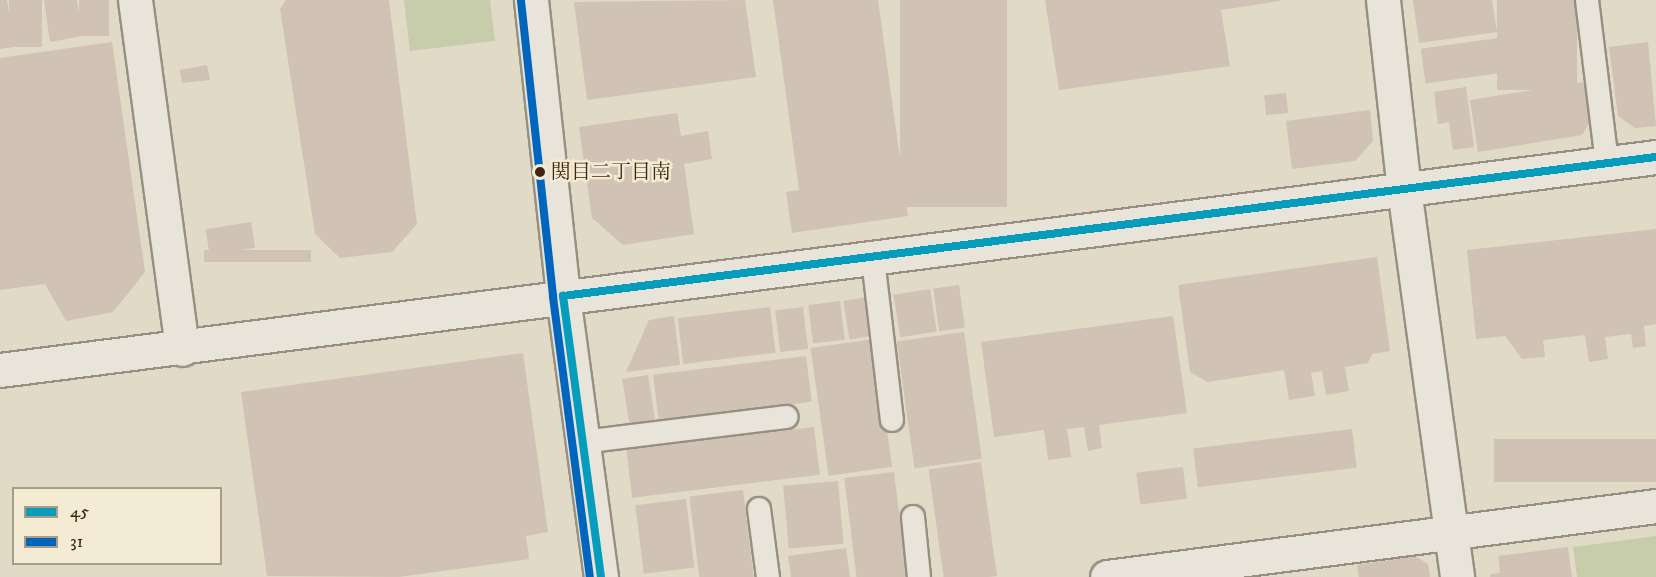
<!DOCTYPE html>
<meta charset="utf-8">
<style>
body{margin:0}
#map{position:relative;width:1656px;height:577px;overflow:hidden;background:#e1dac6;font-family:"IM FELL DW Pica","Noto Serif JP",serif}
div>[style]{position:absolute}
.green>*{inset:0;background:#c7cdaa}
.building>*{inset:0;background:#d0c2b4;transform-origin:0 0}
.roads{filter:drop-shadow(2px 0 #979082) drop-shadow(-2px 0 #979082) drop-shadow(0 2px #979082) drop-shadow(0 -2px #979082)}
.lane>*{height:22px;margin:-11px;padding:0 11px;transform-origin:11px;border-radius:11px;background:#e8e4da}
.street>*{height:33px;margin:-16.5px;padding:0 16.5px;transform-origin:16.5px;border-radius:16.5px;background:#e8e4da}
.bus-1>*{height:8px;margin:-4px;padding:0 4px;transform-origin:4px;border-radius:4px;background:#069cbb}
.bus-2>*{height:8px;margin:-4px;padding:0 4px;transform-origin:4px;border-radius:4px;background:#0065bd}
.dots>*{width:16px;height:16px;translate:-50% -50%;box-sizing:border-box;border:3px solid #f3ebd3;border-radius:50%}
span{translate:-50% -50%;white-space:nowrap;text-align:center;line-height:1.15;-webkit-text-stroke:5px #f3ebd3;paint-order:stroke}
.bus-label{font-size:20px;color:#3e2612}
.left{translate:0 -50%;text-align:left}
.legend{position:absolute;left:12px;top:487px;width:210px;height:78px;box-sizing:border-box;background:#f3ebd3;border:2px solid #ab9c86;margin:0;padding:8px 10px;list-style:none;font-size:18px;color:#3e2612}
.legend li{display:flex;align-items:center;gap:12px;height:30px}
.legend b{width:30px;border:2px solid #ab9c86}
</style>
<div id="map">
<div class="green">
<i style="clip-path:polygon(404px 0,490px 0,495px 41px,410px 51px)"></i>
<i style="clip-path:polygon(1656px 536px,1656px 577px,1577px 577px,1573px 547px)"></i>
</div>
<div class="building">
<i style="clip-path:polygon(0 0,7px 0,14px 47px,0 49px)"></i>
<i style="left:9px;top:0;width:33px;height:47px"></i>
<i style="clip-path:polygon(44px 0,77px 0,82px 36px,50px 42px)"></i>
<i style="left:79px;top:0;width:30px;height:36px"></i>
<i style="clip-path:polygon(286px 0,389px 0,417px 224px,392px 252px,340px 258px,315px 234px,280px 9px)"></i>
<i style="clip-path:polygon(745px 0,756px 77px,587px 100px,574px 2px)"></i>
<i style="clip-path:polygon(773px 0,878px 0,908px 216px,792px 233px,786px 192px,799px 190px)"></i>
<i style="left:900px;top:0;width:107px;height:207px"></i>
<i style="clip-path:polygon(1045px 0,1280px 0,1280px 1px,1221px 10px,1230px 66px,1059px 90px)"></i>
<i style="clip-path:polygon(1413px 0,1492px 0,1497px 32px,1419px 43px)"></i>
<i style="left:1497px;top:0;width:80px;height:90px"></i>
<i style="left:1498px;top:38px;width:35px;height:78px;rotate:82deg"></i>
<i style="clip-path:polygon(112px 42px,145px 272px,113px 312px,66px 321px,45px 284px,0 290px,0 58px)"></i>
<i style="clip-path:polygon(1648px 42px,1656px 126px,1635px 128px,1618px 116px,1609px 47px)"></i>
<i style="clip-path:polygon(207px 65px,210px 80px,182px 83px,180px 70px)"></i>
<i style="clip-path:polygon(1589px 81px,1595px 115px,1582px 135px,1478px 152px,1470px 100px)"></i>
<i style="clip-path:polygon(1466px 87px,1474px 147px,1453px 150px,1449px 122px,1438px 124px,1434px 92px)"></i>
<i style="left:1286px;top:93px;width:20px;height:22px;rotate:84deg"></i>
<i style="clip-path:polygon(1370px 110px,1373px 141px,1355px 161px,1292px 169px,1286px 121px)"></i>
<i style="clip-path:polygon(677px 113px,681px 136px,708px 131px,712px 159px,684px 164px,694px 234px,623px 245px,592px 218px,579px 127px)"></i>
<i style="left:251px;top:222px;width:26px;height:46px;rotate:81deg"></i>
<i style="clip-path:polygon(1656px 229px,1656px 324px,1644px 326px,1646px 346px,1633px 348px,1631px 334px,1605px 337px,1608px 359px,1589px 362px,1585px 335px,1543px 340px,1545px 357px,1522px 359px,1505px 336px,1476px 339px,1467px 250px)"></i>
<i style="left:311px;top:250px;width:12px;height:107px;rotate:90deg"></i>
<i style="clip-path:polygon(1377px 257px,1390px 351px,1372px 354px,1368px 363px,1345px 367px,1349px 391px,1326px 395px,1322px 371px,1311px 373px,1315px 396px,1289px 400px,1284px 370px,1208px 382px,1190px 372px,1178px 285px)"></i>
<i style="left:959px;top:285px;width:43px;height:26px;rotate:82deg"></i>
<i style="left:930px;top:289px;width:43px;height:37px;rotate:81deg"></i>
<i style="left:868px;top:297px;width:39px;height:25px;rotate:81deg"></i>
<i style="left:840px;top:301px;width:39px;height:32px;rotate:83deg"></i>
<i style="left:770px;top:307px;width:46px;height:93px;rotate:83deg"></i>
<i style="left:803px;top:307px;width:42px;height:28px;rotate:83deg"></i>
<i style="clip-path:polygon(674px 316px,680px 365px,626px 372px,649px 320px)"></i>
<i style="clip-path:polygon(1173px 316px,1187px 413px,1099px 425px,1102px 448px,1088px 451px,1084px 427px,1067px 429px,1071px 457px,1048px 460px,1044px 430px,994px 437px,981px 342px)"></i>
<i style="left:964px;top:332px;width:128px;height:68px;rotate:82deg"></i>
<i style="left:874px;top:339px;width:129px;height:64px;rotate:82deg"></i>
<i style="clip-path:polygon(523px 353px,548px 532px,526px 536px,529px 559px,399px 577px,267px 576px,241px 392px)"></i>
<i style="left:806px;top:356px;width:46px;height:154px;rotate:83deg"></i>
<i style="left:648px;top:375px;width:45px;height:26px;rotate:81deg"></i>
<i style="left:814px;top:427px;width:48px;height:189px;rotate:83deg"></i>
<i style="left:1352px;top:429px;width:39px;height:160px;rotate:83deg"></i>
<i style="left:1656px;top:439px;width:43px;height:162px;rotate:90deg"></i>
<i style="left:981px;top:462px;width:115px;height:53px;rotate:82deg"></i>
<i style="left:1183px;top:467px;width:32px;height:47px;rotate:83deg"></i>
<i style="left:894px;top:472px;width:106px;height:50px;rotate:83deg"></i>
<i style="left:838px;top:481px;width:63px;height:55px;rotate:85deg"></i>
<i style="left:743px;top:490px;width:88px;height:54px;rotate:83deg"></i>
<i style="left:686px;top:499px;width:69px;height:51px;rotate:83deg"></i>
<i style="clip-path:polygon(1568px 547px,1572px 577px,1490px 577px,1490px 574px,1500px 573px,1498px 556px)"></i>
<i style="clip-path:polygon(846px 548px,850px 577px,791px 577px,788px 556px)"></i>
<i style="clip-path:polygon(1415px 556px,1428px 564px,1430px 577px,1359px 577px,1357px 565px)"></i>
</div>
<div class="roads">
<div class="lane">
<i style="left:1587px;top:0;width:165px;rotate:83deg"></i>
<i style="left:873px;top:259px;width:162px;rotate:83.3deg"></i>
<i style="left:582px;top:442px;width:206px;rotate:-7deg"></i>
<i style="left:759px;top:509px;width:69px;rotate:82.5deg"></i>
<i style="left:913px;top:517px;width:60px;rotate:84.3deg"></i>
</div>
<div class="street">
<i style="left:135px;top:0;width:352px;rotate:82.3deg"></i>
<i style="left:531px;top:0;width:298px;rotate:83.8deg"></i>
<i style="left:563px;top:296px;width:284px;rotate:82.3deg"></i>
<i style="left:1383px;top:0;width:190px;rotate:83.7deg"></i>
<i style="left:1404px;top:189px;width:392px;rotate:82.2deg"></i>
<i style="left:0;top:370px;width:1670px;rotate:-7.33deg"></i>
<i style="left:1107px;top:577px;width:554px;rotate:-7.37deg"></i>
</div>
</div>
<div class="bus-1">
<i style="left:601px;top:577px;width:284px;rotate:-97.7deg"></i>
<i style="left:563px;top:296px;width:1102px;rotate:-7.25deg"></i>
</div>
<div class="bus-2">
<i style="left:521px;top:1px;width:298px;rotate:83.8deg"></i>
<i style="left:553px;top:297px;width:282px;rotate:82.5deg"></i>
</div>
<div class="dots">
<i style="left:540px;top:172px;background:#3e2612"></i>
</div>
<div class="bus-label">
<span class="left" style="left:551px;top:172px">関目二丁目南</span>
</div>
<ul class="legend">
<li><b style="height:8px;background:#069cbb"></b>45</li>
<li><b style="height:8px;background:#0065bd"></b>31</li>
</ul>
</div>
